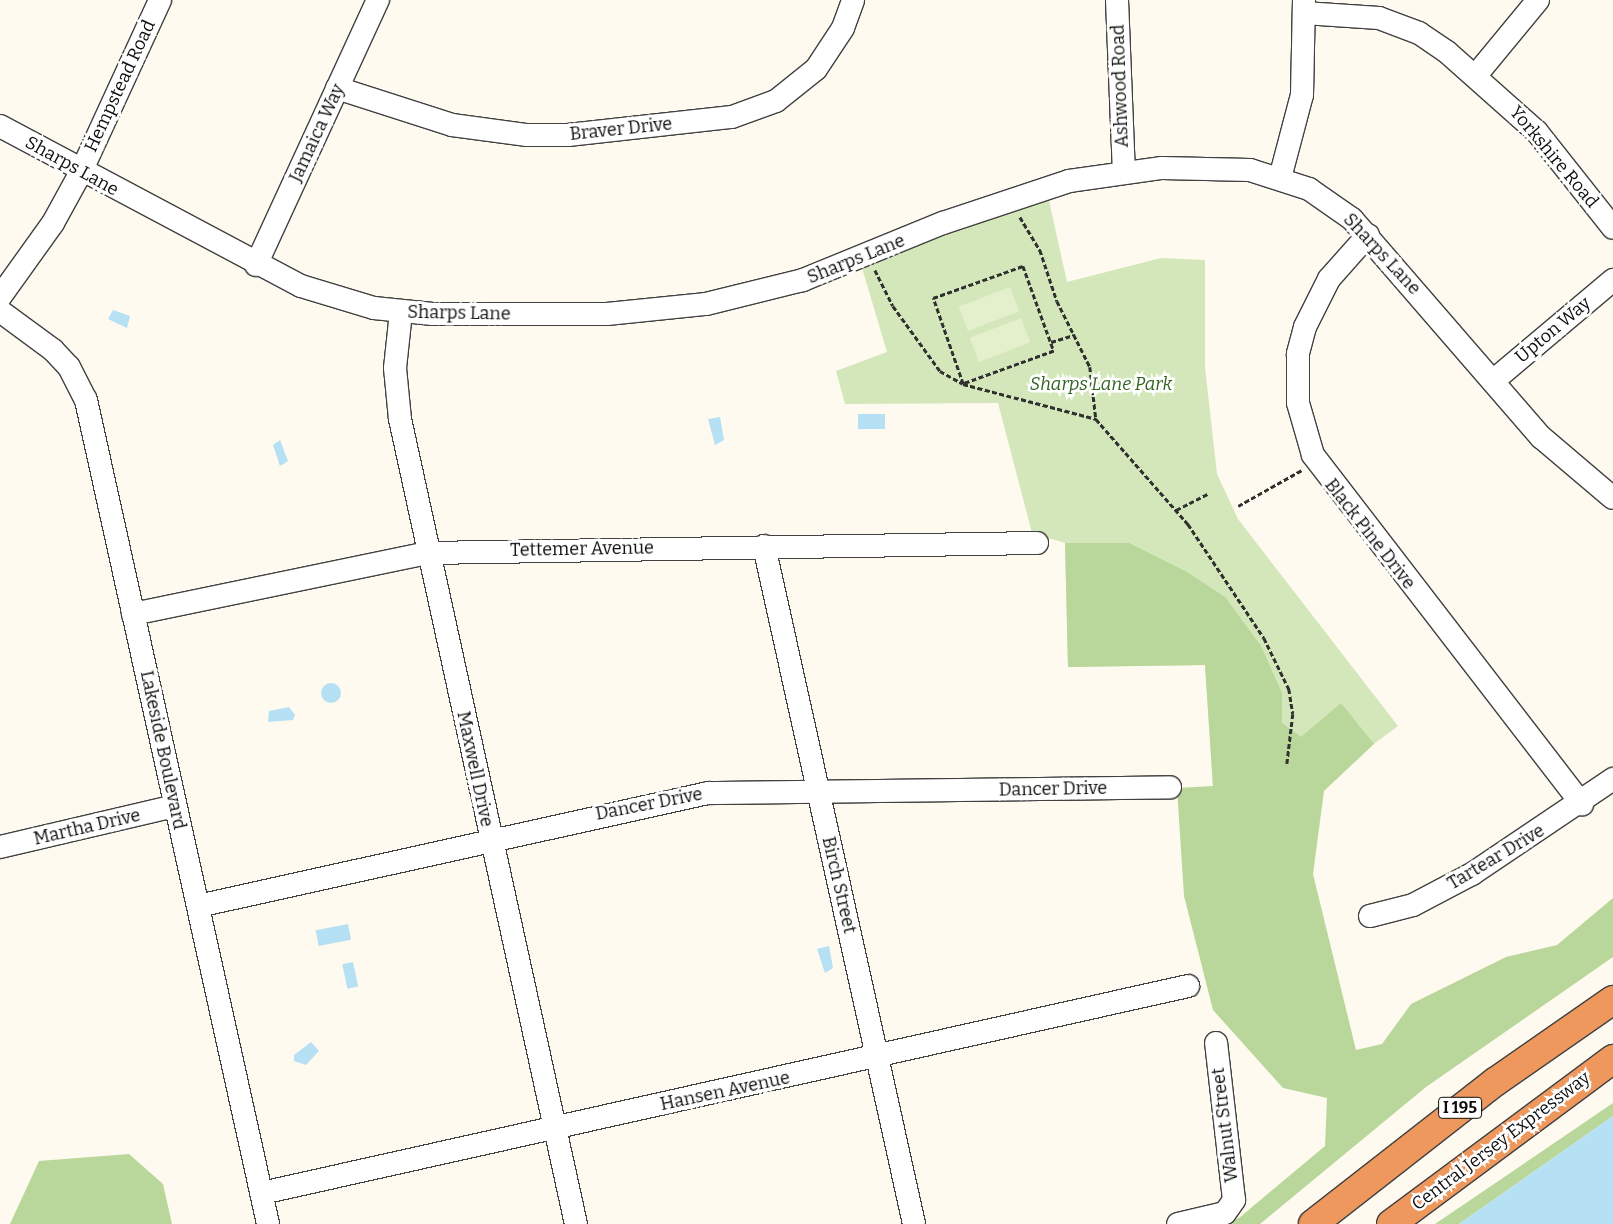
<!DOCTYPE html>
<style>
body{margin:0}
#map{position:relative;width:1613px;height:1224px;overflow:hidden;background:#fefaef;font-family:Bitter,serif}
div>[style]{position:absolute}
.green>*{inset:0;background:#d4e7ba}
.forest>*{inset:0;background:#b9d79a}
.pitch>*{inset:0;background:#e4efcb;transform-origin:0 0}
.water>*{inset:0;background:#b6e0f3;transform-origin:0 0}
.round{border-radius:50%}
.path>*{height:2.5px;margin-top:-1.25px;transform-origin:0;background:repeating-linear-gradient(90deg,#303030 0 5px,transparent 0 7.5px)}
.roads{filter:drop-shadow(1px 0 #414141) drop-shadow(-1px 0 #414141) drop-shadow(0 1px #414141) drop-shadow(0 -1px #414141)}
.minor>*{height:22px;margin:-11px;padding:0 11px;transform-origin:11px;border-radius:11px;background:#fff}
.highway>*{height:28px;margin:-14px;padding:0 14px;transform-origin:14px;border-radius:14px;background:#ee985d}
span{translate:-50% -50%;white-space:nowrap;text-align:center;line-height:1.15;-webkit-text-stroke:5px #fff;paint-order:stroke}
.shield-label span{padding:1px 4px;background:#fff;border:1px solid;border-radius:4px;-webkit-text-stroke-width:0}
.shield-label{font-size:16px;color:#0e0e0e;font-weight:700}
.street-label{font-size:18px;color:#0e0e0e}
.park-label{font-size:18px;color:#326321;font-style:italic}
</style>
<div id="map">
<div class="green">
<i style="clip-path:polygon(1048px 196px,1067px 282px,1161px 258px,1205px 260px,1205px 367px,1217px 474px,1238px 519px,1398px 726px,1374px 744px,1213px 787px,1205px 665px,1068px 667px,1065px 543px,1032px 533px,998px 403px,845px 404px,836px 371px,887px 352px,862px 268px,957px 224px)"></i>
</div>
<div class="forest">
<i style="clip-path:polygon(1065px 543px,1129px 543px,1187px 572px,1225px 597px,1261px 646px,1282px 693px,1282px 723px,1301px 737px,1341px 703px,1374px 744px,1324px 791px,1313px 874px,1356px 1050px,1382px 1044px,1411px 1004px,1506px 957px,1557px 945px,1613px 898px,1613px 957px,1426px 1087px,1260px 1224px,1216px 1224px,1239px 1218px,1325px 1146px,1327px 1098px,1283px 1088px,1213px 1010px,1184px 896px,1177px 788px,1213px 786px,1205px 665px,1068px 667px)"></i>
<i style="clip-path:polygon(1613px 1103px,1613px 1116px,1459px 1224px,1435px 1224px)"></i>
<i style="clip-path:polygon(129px 1154px,163px 1184px,172px 1224px,10px 1224px,39px 1161px)"></i>
</div>
<div class="pitch">
<i style="left:1010px;top:287px;width:26px;height:55px;rotate:69deg"></i>
<i style="left:1021px;top:318px;width:26px;height:55px;rotate:69deg"></i>
</div>
<div class="water">
<i style="clip-path:polygon(113px 310px,130px 316px,127px 328px,108px 319px)"></i>
<i style="left:885px;top:414px;width:15px;height:27px;rotate:90deg"></i>
<i style="clip-path:polygon(720px 417px,724px 440px,715px 445px,708px 419px)"></i>
<i style="clip-path:polygon(280px 440px,288px 461px,280px 466px,273px 445px)"></i>
<i class="round" style="left:321px;top:683px;width:20px;height:20px"></i>
<i style="clip-path:polygon(289px 707px,295px 715px,293px 720px,268px 722px,269px 711px)"></i>
<i style="left:348px;top:924px;width:16px;height:33px;rotate:79deg"></i>
<i style="clip-path:polygon(829px 946px,833px 968px,825px 973px,817px 949px)"></i>
<i style="left:353px;top:962px;width:25px;height:11px;rotate:78deg"></i>
<i style="clip-path:polygon(311px 1042px,319px 1051px,306px 1065px,294px 1061px,294px 1055px)"></i>
<i style="clip-path:polygon(1613px 1116px,1613px 1224px,1459px 1224px)"></i>
</div>
<div class="path">
<i style="left:1020px;top:217px;width:39px;rotate:59deg"></i>
<i style="left:1040px;top:250px;width:54px;rotate:71.6deg"></i>
<i style="left:1057px;top:301px;width:74px;rotate:63.4deg"></i>
<i style="left:1090px;top:367px;width:52px;rotate:83.4deg"></i>
<i style="left:1023px;top:266px;width:90px;rotate:70deg"></i>
<i style="left:1054px;top:351px;width:97px;rotate:160.1deg"></i>
<i style="left:963px;top:384px;width:91px;rotate:-109.2deg"></i>
<i style="left:933px;top:298px;width:96px;rotate:-19.6deg"></i>
<i style="left:875px;top:270px;width:40px;rotate:63.4deg"></i>
<i style="left:893px;top:306px;width:80px;rotate:54.1deg"></i>
<i style="left:940px;top:371px;width:26px;rotate:29deg"></i>
<i style="left:963px;top:384px;width:138px;rotate:14.7deg"></i>
<i style="left:1096px;top:419px;width:140px;rotate:48.8deg"></i>
<i style="left:1188px;top:524px;width:137px;rotate:56.3deg"></i>
<i style="left:1264px;top:638px;width:57px;rotate:63.9deg"></i>
<i style="left:1289px;top:689px;width:25px;rotate:81deg"></i>
<i style="left:1293px;top:714px;width:50px;rotate:96.8deg"></i>
<i style="left:1051px;top:342px;width:24px;rotate:-17deg"></i>
<i style="left:1238px;top:506px;width:73px;rotate:-29.4deg"></i>
<i style="left:1176px;top:510px;width:36px;rotate:-27deg"></i>
</div>
<div class="roads">
<div class="minor">
<i style="left:1117px;top:0;width:171px;rotate:87.7deg"></i>
<i style="left:1304px;top:13px;width:75px;rotate:3.8deg"></i>
<i style="left:1379px;top:18px;width:43px;rotate:20.6deg"></i>
<i style="left:1419px;top:33px;width:34px;rotate:34deg"></i>
<i style="left:1447px;top:52px;width:120px;rotate:41.6deg"></i>
<i style="left:1537px;top:132px;width:122px;rotate:51.6deg"></i>
<i style="left:1477px;top:74px;width:96px;rotate:-50.5deg"></i>
<i style="left:337px;top:88px;width:121px;rotate:17.8deg"></i>
<i style="left:452px;top:125px;width:76px;rotate:7.6deg"></i>
<i style="left:527px;top:135px;width:41px"></i>
<i style="left:568px;top:135px;width:165px;rotate:-6.3deg"></i>
<i style="left:732px;top:117px;width:47px;rotate:-20deg"></i>
<i style="left:776px;top:101px;width:51px;rotate:-38.7deg"></i>
<i style="left:816px;top:69px;width:49px;rotate:-56.6deg"></i>
<i style="left:843px;top:28px;width:30px;rotate:-70deg"></i>
<i style="left:0;top:126px;width:341px;rotate:28deg"></i>
<i style="left:301px;top:286px;width:76px;rotate:16.8deg"></i>
<i style="left:374px;top:308px;width:59px;rotate:5.8deg"></i>
<i style="left:433px;top:314px;width:174px"></i>
<i style="left:607px;top:314px;width:100px;rotate:-5.8deg"></i>
<i style="left:706px;top:304px;width:100px;rotate:-13.9deg"></i>
<i style="left:803px;top:280px;width:151px;rotate:-22.2deg"></i>
<i style="left:943px;top:223px;width:133px;rotate:-18.4deg"></i>
<i style="left:1069px;top:181px;width:94px;rotate:-8deg"></i>
<i style="left:1162px;top:168px;width:88px;rotate:1.3deg"></i>
<i style="left:1250px;top:170px;width:62px;rotate:17.9deg"></i>
<i style="left:1309px;top:189px;width:52px;rotate:34.9deg"></i>
<i style="left:1352px;top:219px;width:289px;rotate:49.1deg"></i>
<i style="left:1541px;top:437px;width:94px;rotate:40.3deg"></i>
<i style="left:1280px;top:178px;width:86px;rotate:-75.2deg"></i>
<i style="left:1302px;top:95px;width:95px;rotate:-88.8deg"></i>
<i style="left:1368px;top:235px;width:59px;rotate:131.6deg"></i>
<i style="left:1329px;top:279px;width:54px;rotate:116.6deg"></i>
<i style="left:1305px;top:327px;width:28px;rotate:105deg"></i>
<i style="left:1298px;top:354px;width:49px;rotate:90deg"></i>
<i style="left:1298px;top:403px;width:54px;rotate:73.9deg"></i>
<i style="left:1313px;top:455px;width:441px;rotate:52.4deg"></i>
<i style="left:256px;top:265px;width:292px;rotate:-65.3deg"></i>
<i style="left:0;top:297px;width:91px;rotate:-54.4deg"></i>
<i style="left:53px;top:223px;width:58px;rotate:-61.2deg"></i>
<i style="left:81px;top:172px;width:189px;rotate:-65.3deg"></i>
<i style="left:0;top:311px;width:66px;rotate:36.3deg"></i>
<i style="left:53px;top:350px;width:23px;rotate:47deg"></i>
<i style="left:69px;top:367px;width:37px;rotate:63deg"></i>
<i style="left:86px;top:400px;width:844px;rotate:77.54deg"></i>
<i style="left:401px;top:312px;width:56px;rotate:96.1deg"></i>
<i style="left:395px;top:368px;width:51px;rotate:84.4deg"></i>
<i style="left:400px;top:419px;width:824px;rotate:77.67deg"></i>
<i style="left:1493px;top:381px;width:157px;rotate:-40.1deg"></i>
<i style="left:764px;top:546px;width:694px;rotate:77.52deg"></i>
<i style="left:133px;top:614px;width:301px;rotate:-11.7deg"></i>
<i style="left:428px;top:553px;width:609px;rotate:-0.94deg"></i>
<i style="left:0;top:847px;width:180px;rotate:-13.2deg"></i>
<i style="left:198px;top:906px;width:522px;rotate:-12.49deg"></i>
<i style="left:708px;top:793px;width:462px;rotate:-0.7deg"></i>
<i style="left:1370px;top:916px;width:44px;rotate:-14.3deg"></i>
<i style="left:1413px;top:905px;width:67px;rotate:-27.7deg"></i>
<i style="left:1472px;top:874px;width:170px;rotate:-34deg"></i>
<i style="left:262px;top:1193px;width:949px;rotate:-12.6deg"></i>
<i style="left:1178px;top:1224px;width:48px;rotate:-13.2deg"></i>
<i style="left:1225px;top:1213px;width:16px;rotate:-55deg"></i>
<i style="left:1234px;top:1200px;width:158px;rotate:-96.5deg"></i>
</div>
<div class="highway">
<i style="left:1313px;top:1224px;width:231px;rotate:-38deg"></i>
<i style="left:1495px;top:1082px;width:144px;rotate:-34.8deg"></i>
<i style="left:1391px;top:1224px;width:277px;rotate:-36.6deg"></i>
</div>
</div>
<div class="shield-label">
<span style="left:1460px;top:1108px">I 195</span>
</div>
<div class="street-label">
<span style="left:120px;top:86px;rotate:-65deg">Hempstead Road</span>
<span style="left:1120px;top:86px;rotate:-92deg">Ashwood Road</span>
<span style="left:621px;top:129px;rotate:-6deg">Braver Drive</span>
<span style="left:317px;top:133px;rotate:-65deg">Jamaica Way</span>
<span style="left:1554px;top:157px;rotate:50deg">Yorkshire Road</span>
<span style="left:72px;top:166px;rotate:29deg">Sharps Lane</span>
<span style="left:1382px;top:254px;rotate:47deg">Sharps Lane</span>
<span style="left:856px;top:259px;rotate:-22deg">Sharps Lane</span>
<span style="left:459px;top:313px;rotate:1deg">Sharps Lane</span>
<span style="left:1553px;top:330px;rotate:-40deg">Upton Way</span>
<span style="left:1370px;top:534px;rotate:52deg">Black Pine Drive</span>
<span style="left:582px;top:549px;rotate:-1deg">Tettemer Avenue</span>
<span style="left:163px;top:750px;rotate:78deg">Lakeside Boulevard</span>
<span style="left:475px;top:769px;rotate:78deg">Maxwell Drive</span>
<span style="left:1053px;top:789px;rotate:-1deg">Dancer Drive</span>
<span style="left:649px;top:804px;rotate:-11deg">Dancer Drive</span>
<span style="left:87px;top:827px;rotate:-13deg">Martha Drive</span>
<span style="left:1496px;top:857px;rotate:-31deg">Tartear Drive</span>
<span style="left:839px;top:885px;rotate:77deg">Birch Street</span>
<span style="left:725px;top:1091px;rotate:-12deg">Hansen Avenue</span>
<span style="left:1225px;top:1125px;rotate:-97deg">Walnut Street</span>
<span style="left:1501px;top:1141px;rotate:-37deg">Central Jersey Expressway</span>
</div>
<div class="park-label">
<span style="left:1101px;top:384px">Sharps Lane Park</span>
</div>
</div>
